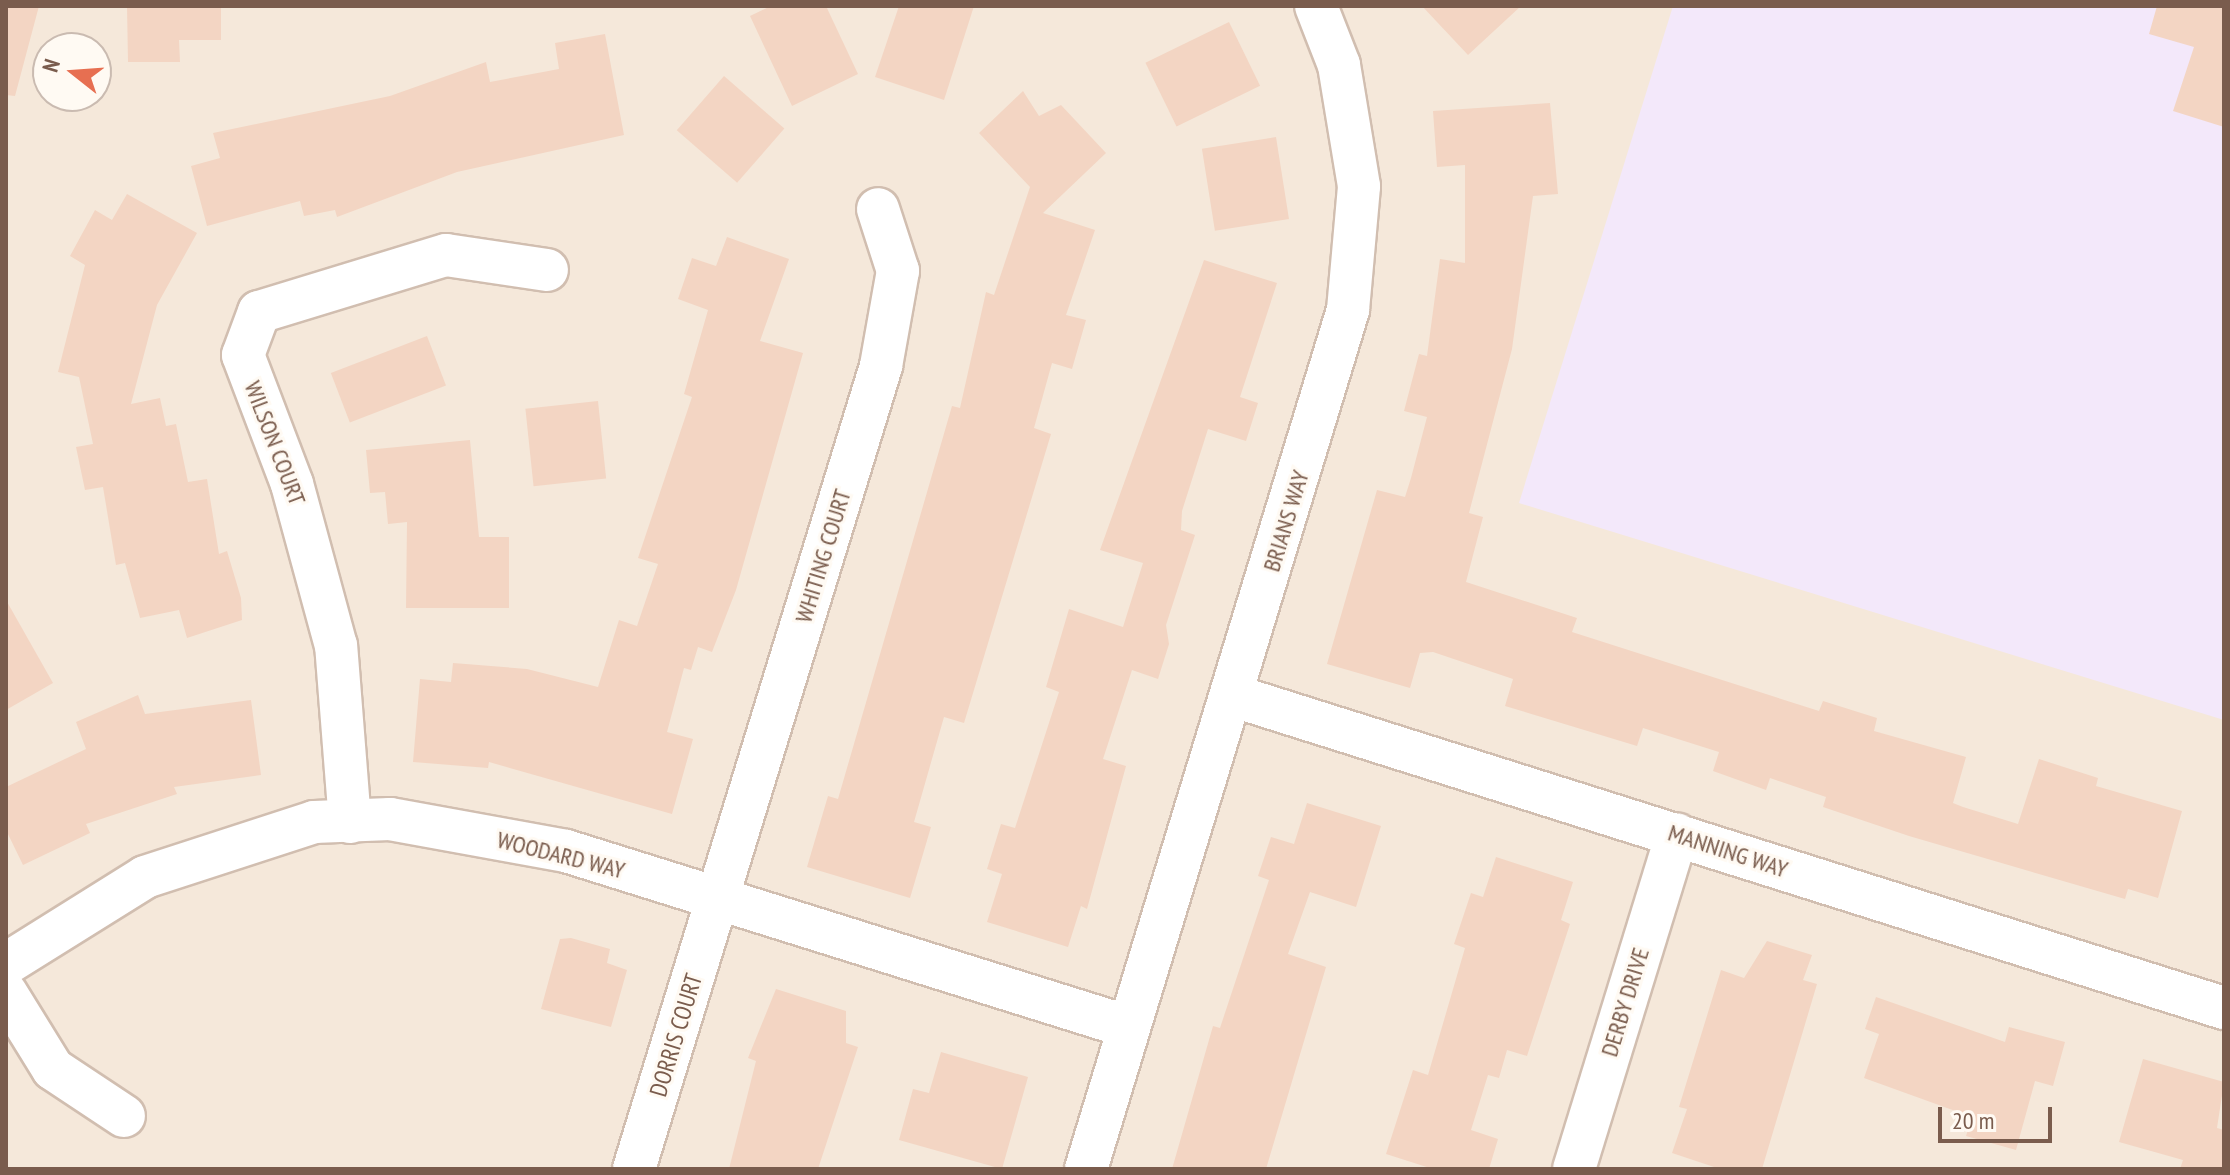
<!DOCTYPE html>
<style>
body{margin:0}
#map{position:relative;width:2230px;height:1175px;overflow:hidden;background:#fdf6ec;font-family:"PT Sans Narrow",sans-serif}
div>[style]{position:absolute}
.residential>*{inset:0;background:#f5e8da}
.education>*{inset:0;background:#f3e8fa}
.building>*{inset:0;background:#f3d5c3;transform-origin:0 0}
.roads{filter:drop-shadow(2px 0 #d1beb0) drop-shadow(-2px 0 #d1beb0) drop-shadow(0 2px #d1beb0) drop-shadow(0 -2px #d1beb0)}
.minor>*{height:42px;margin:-21px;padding:0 21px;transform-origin:21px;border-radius:21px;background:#fff}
span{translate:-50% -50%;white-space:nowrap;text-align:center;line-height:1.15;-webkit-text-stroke:6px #fffaf3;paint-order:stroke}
.street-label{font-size:24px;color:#7a5c4d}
.frame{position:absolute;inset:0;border:8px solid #7a5c4d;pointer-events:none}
.north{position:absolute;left:32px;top:32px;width:80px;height:80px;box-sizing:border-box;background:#fffaf3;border:2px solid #cabbb1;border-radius:50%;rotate:287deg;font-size:22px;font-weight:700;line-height:32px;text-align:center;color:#7a5c4d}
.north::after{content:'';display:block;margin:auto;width:28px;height:36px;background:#e76f51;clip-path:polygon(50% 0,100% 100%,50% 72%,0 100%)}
.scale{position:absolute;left:1938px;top:1107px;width:114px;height:36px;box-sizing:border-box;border:4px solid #7a5c4d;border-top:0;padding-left:10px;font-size:24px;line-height:28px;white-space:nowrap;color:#7a5c4d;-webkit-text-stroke:6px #fffaf3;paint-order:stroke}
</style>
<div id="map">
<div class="residential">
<i style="clip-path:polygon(evenodd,6px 6px,2224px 6px,2224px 1169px,6px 1169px,6px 6px,48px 48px,96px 48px,96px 96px,48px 96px,48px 48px)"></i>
</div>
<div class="education">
<i style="clip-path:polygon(1673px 6px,2224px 6px,2224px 720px,1519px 503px)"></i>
</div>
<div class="building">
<i style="clip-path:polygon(6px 6px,39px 6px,15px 96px,6px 95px)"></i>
<i style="clip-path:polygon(127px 6px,221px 6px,221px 40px,179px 40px,180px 62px,128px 62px)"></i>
<i style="clip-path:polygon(771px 6px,826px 6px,858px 74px,792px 106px,750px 16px)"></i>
<i style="clip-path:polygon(899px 6px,974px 6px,944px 100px,875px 77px)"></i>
<i style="clip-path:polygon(1422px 6px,1521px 6px,1468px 55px)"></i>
<i style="clip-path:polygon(2157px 6px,2224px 6px,2224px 127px,2173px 111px,2194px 47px,2149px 34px)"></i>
<i style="left:1229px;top:22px;width:71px;height:93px;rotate:64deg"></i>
<i style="clip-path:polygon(605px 34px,624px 135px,457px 172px,337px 217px,335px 210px,304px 216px,300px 201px,207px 226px,191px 166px,220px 158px,213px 133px,390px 96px,486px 62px,490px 82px,559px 69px,555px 43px)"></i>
<i style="left:724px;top:76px;width:80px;height:72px;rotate:41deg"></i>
<i style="clip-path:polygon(1023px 91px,1039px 116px,1061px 105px,1106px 153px,1043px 213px,1095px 230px,1066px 315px,1086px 320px,1072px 369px,1052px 363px,1034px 428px,1051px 434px,964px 723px,944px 717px,914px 822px,931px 827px,910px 898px,807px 867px,828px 796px,838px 799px,952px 406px,960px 408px,986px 292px,994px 295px,1030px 187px,979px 133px)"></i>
<i style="clip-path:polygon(1550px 103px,1558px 194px,1533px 196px,1512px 349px,1469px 513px,1483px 517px,1466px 582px,1577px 618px,1572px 632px,1819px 711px,1823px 701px,1877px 718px,1874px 731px,1966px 757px,1953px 803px,1963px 807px,2018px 824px,2039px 759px,2098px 778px,2096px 786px,2182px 811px,2158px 898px,2128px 889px,2125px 899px,1909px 836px,1823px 807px,1826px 797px,1770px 778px,1766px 790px,1713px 771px,1719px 752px,1643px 728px,1637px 746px,1505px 706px,1513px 679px,1433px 652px,1420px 653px,1410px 688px,1327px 664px,1377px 490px,1405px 497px,1411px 478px,1427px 417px,1404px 411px,1419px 354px,1427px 356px,1440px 259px,1465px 263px,1465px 165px,1437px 167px,1433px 111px)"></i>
<i style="left:1276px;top:137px;width:83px;height:75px;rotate:81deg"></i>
<i style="clip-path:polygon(127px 194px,197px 233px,157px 305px,131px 404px,160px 398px,166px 426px,176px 424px,188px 482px,207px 479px,219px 554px,227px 551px,241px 598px,242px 620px,187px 638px,179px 610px,140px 618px,125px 563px,116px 565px,103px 487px,85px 490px,76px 447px,93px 444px,79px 377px,58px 372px,85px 265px,70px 256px,95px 210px,112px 220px)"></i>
<i style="clip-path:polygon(727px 237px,789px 259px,760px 341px,803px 353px,736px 590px,712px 652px,698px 647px,691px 670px,684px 668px,667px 732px,693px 739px,672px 814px,489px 762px,488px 768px,413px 762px,420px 679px,451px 682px,453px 663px,527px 669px,598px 687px,619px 620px,637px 626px,658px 564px,638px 558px,692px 397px,684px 394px,708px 310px,678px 299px,692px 258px,716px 266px)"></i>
<i style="clip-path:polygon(1204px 260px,1277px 283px,1240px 397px,1258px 403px,1246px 441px,1208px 429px,1182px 511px,1181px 530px,1195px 535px,1166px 625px,1169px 644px,1158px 679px,1132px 670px,1103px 759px,1126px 766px,1087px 909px,1081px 906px,1068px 947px,987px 922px,1002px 874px,987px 869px,1001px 824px,1015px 828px,1059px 692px,1046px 687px,1069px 609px,1123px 627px,1143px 563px,1100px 550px)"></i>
<i style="left:427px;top:336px;width:53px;height:103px;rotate:69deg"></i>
<i style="left:598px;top:401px;width:78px;height:73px;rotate:84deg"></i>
<i style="clip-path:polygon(470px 440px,479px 537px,509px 537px,509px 608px,406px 608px,407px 522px,388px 524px,385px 492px,370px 493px,366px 450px)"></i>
<i style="clip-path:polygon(6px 600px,53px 683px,6px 710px)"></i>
<i style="clip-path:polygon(138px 695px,145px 714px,251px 700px,261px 775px,174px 787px,177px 794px,86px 824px,90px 833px,23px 865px,6px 830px,6px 787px,86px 749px,76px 722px)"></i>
<i style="clip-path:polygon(1307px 803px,1381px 826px,1356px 907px,1310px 892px,1288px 954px,1326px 967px,1266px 1169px,1172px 1169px,1213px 1026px,1220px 1028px,1269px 880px,1258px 876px,1271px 837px,1294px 844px)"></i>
<i style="clip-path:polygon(1496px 857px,1573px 882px,1561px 920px,1570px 924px,1527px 1056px,1507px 1050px,1499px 1078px,1488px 1075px,1471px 1130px,1498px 1139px,1489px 1169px,1433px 1169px,1386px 1154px,1413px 1070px,1428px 1075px,1465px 948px,1454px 944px,1471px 893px,1483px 897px)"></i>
<i style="clip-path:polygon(571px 938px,610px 949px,607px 963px,627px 970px,611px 1027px,541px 1009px,560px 939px)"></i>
<i style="clip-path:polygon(1767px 941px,1812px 955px,1803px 980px,1817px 984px,1762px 1169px,1720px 1169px,1672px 1153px,1687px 1109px,1679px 1107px,1721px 970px,1744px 978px)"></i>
<i style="clip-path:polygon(776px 989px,846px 1011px,846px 1043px,858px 1047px,818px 1169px,729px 1169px,756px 1061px,748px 1058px)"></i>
<i style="clip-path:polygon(1876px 997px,2005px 1042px,2009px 1027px,2065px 1042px,2053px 1086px,2035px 1081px,2016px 1150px,1966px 1136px,1972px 1117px,1864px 1078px,1879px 1034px,1865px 1029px)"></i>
<i style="clip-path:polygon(941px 1052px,1028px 1077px,1002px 1169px,899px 1140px,913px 1089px,929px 1093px)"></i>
<i style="clip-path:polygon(2143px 1059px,2224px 1082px,2217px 1128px,2224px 1130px,2224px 1169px,2180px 1169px,2183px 1160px,2119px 1142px)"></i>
</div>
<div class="roads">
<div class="minor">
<i style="left:1231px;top:695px;width:1041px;rotate:17.5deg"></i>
<i style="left:350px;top:822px;width:177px;rotate:-94.5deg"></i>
<i style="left:336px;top:646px;width:168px;rotate:-105.2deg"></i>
<i style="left:292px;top:484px;width:138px;rotate:-110.8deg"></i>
<i style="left:243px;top:355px;width:46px;rotate:-69.6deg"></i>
<i style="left:259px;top:312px;width:195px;rotate:-17deg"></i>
<i style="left:446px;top:255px;width:102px;rotate:8.4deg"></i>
<i style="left:6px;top:964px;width:164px;rotate:-32deg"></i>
<i style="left:145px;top:877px;width:178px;rotate:-18deg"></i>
<i style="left:314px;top:822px;width:76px;rotate:-2.3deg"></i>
<i style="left:390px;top:819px;width:179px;rotate:10.3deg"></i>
<i style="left:566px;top:851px;width:590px;rotate:17.36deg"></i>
<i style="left:6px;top:993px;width:89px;rotate:58.3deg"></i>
<i style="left:53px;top:1069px;width:85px;rotate:33.5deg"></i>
<i style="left:634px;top:1169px;width:840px;rotate:-72.9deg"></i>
<i style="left:881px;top:366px;width:97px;rotate:-79.9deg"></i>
<i style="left:898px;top:271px;width:65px;rotate:-107.9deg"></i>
<i style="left:1086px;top:1169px;width:898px;rotate:-73.04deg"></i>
<i style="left:1348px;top:310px;width:124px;rotate:-84.9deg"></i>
<i style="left:1359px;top:186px;width:123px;rotate:-99.4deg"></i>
<i style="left:1339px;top:65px;width:63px;rotate:-111.3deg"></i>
<i style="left:1574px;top:1169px;width:350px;rotate:-72.9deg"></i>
</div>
</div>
<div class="street-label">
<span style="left:275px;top:443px;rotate:69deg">WILSON COURT</span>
<span style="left:1286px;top:521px;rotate:-73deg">BRIANS WAY</span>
<span style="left:823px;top:556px;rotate:-73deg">WHITING COURT</span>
<span style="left:1728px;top:851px;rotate:18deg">MANNING WAY</span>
<span style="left:561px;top:855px;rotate:14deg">WOODARD WAY</span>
<span style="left:1625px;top:1002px;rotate:-73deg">DERBY DRIVE</span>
<span style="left:676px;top:1035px;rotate:-73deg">DORRIS COURT</span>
</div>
<div class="frame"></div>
<div class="north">N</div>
<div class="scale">20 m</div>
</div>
